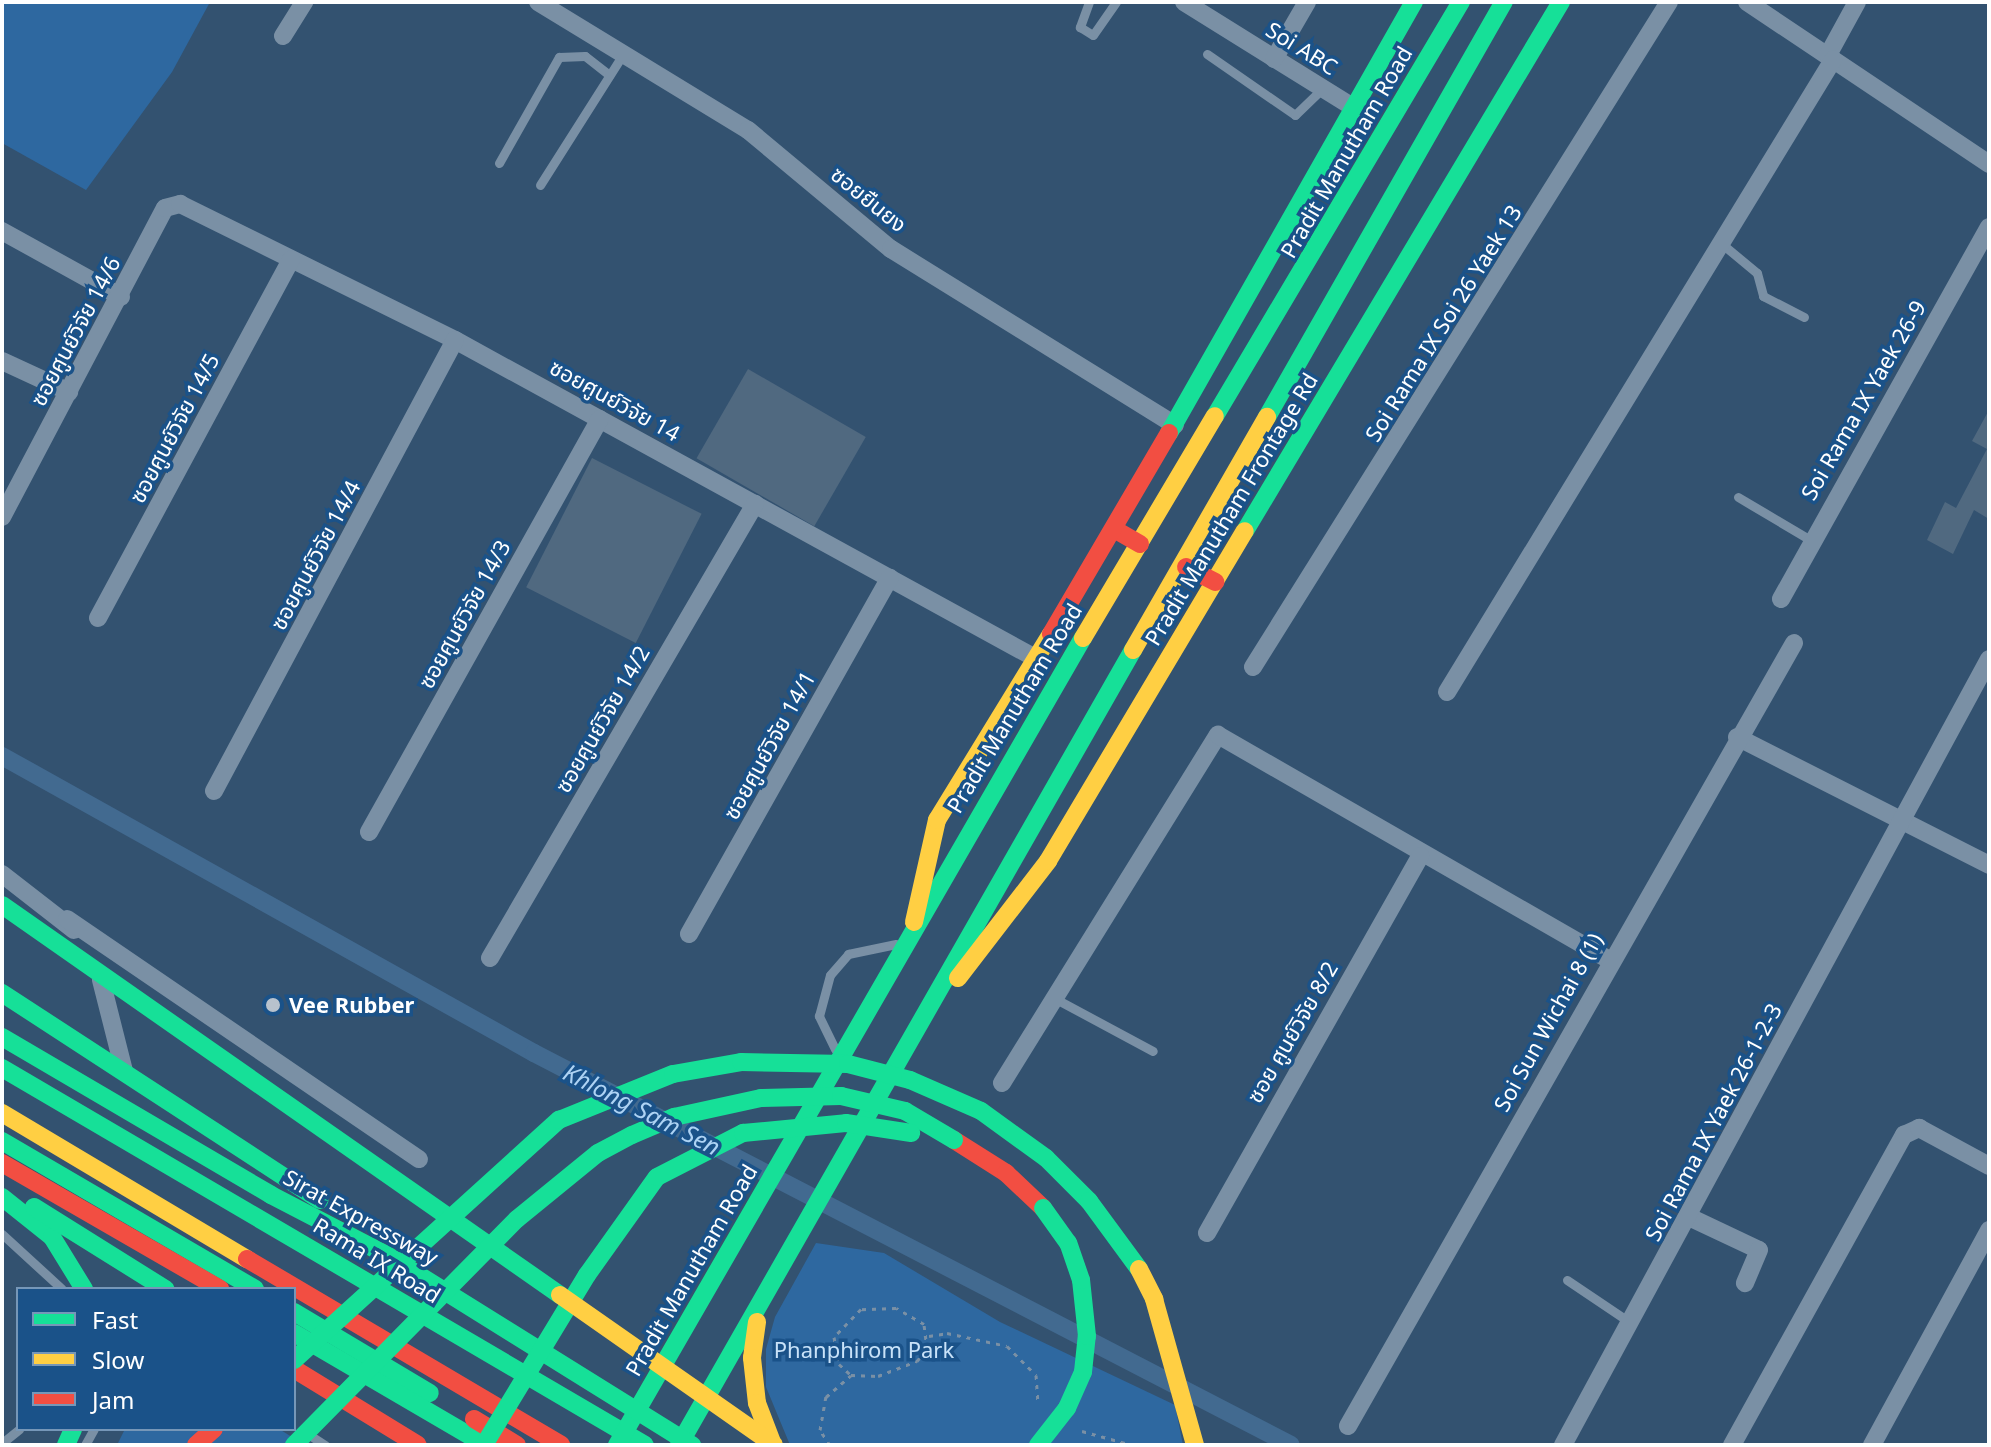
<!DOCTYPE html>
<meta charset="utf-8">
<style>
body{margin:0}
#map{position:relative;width:1991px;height:1447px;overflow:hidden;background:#335270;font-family:"Noto Sans","Noto Sans Thai",sans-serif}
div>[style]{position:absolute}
.green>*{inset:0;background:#2e68a0}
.canal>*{height:18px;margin:-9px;padding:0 9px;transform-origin:9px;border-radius:9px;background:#426a90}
.building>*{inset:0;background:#506980;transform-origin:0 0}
.path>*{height:3px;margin-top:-1.5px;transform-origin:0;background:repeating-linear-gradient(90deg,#7a90a5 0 4px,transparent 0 10px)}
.lane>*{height:9px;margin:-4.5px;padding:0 4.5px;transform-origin:4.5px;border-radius:4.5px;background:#7a90a5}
.street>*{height:18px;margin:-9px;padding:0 9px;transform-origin:9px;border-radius:9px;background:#7a90a5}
.fast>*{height:18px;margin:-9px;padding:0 9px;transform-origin:9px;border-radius:9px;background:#16e098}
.slow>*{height:18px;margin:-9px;padding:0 9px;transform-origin:9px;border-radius:9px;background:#ffcf43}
.jam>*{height:18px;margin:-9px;padding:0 9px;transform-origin:9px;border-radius:9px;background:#f24e42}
.fast-bridge>*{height:18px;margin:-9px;padding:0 9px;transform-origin:9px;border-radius:9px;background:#16e098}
.slow-bridge>*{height:18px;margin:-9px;padding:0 9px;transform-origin:9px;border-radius:9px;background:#ffcf43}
.dots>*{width:22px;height:22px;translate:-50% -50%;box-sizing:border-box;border:4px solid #1a5289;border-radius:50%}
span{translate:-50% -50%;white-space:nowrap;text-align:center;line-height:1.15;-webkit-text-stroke:7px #1a5289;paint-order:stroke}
.street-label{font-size:22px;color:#fff}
.poi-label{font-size:22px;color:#fff;font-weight:700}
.left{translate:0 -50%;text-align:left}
.park-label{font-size:22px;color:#c8e2f9}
.water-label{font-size:24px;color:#aed3f4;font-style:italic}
.frame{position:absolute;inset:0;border:4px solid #fff;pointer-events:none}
.legend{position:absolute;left:16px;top:1287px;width:280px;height:144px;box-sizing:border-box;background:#1a5289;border:2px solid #7697b8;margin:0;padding:10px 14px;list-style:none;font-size:24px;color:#fff}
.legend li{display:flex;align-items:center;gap:16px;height:40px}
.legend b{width:40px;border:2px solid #7697b8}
</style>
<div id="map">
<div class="green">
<i style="clip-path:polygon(2px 2px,210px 2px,172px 72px,86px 190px,2px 143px)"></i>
<i style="clip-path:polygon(816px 1243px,884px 1253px,1000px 1322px,1175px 1405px,1183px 1445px,790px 1445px,766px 1387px,766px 1349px,775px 1317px)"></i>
<i style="clip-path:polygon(125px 1429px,279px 1429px,305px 1445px,117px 1445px)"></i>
</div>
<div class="canal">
<i style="left:2px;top:756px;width:609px;rotate:29.17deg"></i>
<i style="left:534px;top:1053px;width:852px;rotate:27.38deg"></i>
</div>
<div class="building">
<i style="left:748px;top:369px;width:136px;height:103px;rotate:30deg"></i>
<i style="clip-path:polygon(1989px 410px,1989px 519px,1974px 510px,1953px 554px,1927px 540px,1945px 502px,1956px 508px,1987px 449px,1972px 441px)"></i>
<i style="left:592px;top:458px;width:123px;height:145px;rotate:27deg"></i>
</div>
<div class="path">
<i style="left:929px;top:1336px;width:18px;rotate:-9deg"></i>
<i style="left:947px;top:1333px;width:61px;rotate:12.2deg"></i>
<i style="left:1007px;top:1346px;width:41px;rotate:45deg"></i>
<i style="left:1036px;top:1375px;width:27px;rotate:86deg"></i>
<i style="left:1082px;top:1431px;width:52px;rotate:15.6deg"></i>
<i style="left:830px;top:1445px;width:18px;rotate:-124deg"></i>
<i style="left:820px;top:1430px;width:34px;rotate:-80deg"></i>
<i style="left:826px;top:1397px;width:33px;rotate:-41deg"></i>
<i style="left:851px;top:1375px;width:27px;rotate:2deg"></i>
<i style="left:878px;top:1376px;width:42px;rotate:-21deg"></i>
<i style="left:917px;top:1361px;width:16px;rotate:-50deg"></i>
<i style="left:927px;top:1349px;width:25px;rotate:-97deg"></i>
<i style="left:924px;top:1324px;width:32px;rotate:-150deg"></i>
<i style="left:896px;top:1308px;width:35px;rotate:178deg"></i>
<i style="left:861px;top:1309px;width:39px;rotate:134deg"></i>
<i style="left:834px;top:1337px;width:27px;rotate:80deg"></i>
<i style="left:839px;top:1364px;width:16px;rotate:43deg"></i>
</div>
<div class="lane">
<i style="left:1089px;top:2px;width:27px;rotate:110deg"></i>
<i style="left:1080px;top:27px;width:15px;rotate:32deg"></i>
<i style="left:1093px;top:35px;width:40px;rotate:-55.1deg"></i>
<i style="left:1207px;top:54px;width:107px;rotate:34.7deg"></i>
<i style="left:1295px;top:115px;width:37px;rotate:-44deg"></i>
<i style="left:499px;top:163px;width:122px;rotate:-60.5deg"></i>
<i style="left:559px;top:57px;width:26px;rotate:-2deg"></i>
<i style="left:585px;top:56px;width:31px;rotate:38deg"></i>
<i style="left:540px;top:185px;width:155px;rotate:-57.6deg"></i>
<i style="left:1722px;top:244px;width:45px;rotate:39.6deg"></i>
<i style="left:1757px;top:273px;width:24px;rotate:75deg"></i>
<i style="left:1763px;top:296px;width:46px;rotate:27.1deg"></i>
<i style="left:1738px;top:497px;width:86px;rotate:30.7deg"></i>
<i style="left:1054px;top:998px;width:112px;rotate:28.2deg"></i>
<i style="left:835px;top:1049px;width:37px;rotate:-116deg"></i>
<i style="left:819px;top:1016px;width:42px;rotate:-75deg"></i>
<i style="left:830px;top:975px;width:28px;rotate:-49deg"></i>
<i style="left:848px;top:954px;width:49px;rotate:-11.8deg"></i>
<i style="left:2px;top:1234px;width:81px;rotate:42.5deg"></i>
<i style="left:1567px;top:1280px;width:77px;rotate:33.9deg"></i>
<i style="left:311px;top:1436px;width:17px;rotate:33deg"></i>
<i style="left:2px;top:1443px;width:22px;rotate:-39deg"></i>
<i style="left:85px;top:1445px;width:18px;rotate:-61deg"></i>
</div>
<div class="street">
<i style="left:538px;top:2px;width:246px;rotate:31.4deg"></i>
<i style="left:748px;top:130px;width:186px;rotate:39.8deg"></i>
<i style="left:891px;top:249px;width:334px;rotate:31.8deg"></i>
<i style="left:1184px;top:2px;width:200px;rotate:31.9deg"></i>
<i style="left:1747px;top:2px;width:291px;rotate:33.8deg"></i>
<i style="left:283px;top:36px;width:40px;rotate:-58deg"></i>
<i style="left:1828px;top:55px;width:60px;rotate:-61.3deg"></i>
<i style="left:1274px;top:59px;width:66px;rotate:-59.9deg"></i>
<i style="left:2px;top:231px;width:136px;rotate:29deg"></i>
<i style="left:2px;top:361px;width:74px;rotate:24.8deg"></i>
<i style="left:2px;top:517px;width:349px;rotate:-62.2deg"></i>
<i style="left:165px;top:208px;width:16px;rotate:-15deg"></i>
<i style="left:180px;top:204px;width:307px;rotate:26.3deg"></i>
<i style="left:455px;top:340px;width:661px;rotate:28.73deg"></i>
<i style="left:1781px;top:599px;width:426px;rotate:-60.8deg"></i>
<i style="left:98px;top:618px;width:407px;rotate:-61.7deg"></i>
<i style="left:1253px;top:667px;width:784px;rotate:-57.97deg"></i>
<i style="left:1447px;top:692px;width:741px;rotate:-58.59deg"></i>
<i style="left:1737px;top:737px;width:283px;rotate:26.9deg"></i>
<i style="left:214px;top:791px;width:511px;rotate:-61.88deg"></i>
<i style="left:369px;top:832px;width:473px;rotate:-60.8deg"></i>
<i style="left:2px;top:874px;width:91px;rotate:37.9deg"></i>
<i style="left:67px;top:919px;width:426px;rotate:34.3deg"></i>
<i style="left:689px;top:934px;width:409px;rotate:-60.6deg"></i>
<i style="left:490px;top:958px;width:526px;rotate:-59.73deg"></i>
<i style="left:101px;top:980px;width:94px;rotate:75.8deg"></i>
<i style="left:1002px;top:1083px;width:410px;rotate:-58.2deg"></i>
<i style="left:1218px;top:735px;width:452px;rotate:29.9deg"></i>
<i style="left:1689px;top:1217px;width:77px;rotate:25.2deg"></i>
<i style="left:1759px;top:1250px;width:36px;rotate:113deg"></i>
<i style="left:1207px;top:1233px;width:433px;rotate:-60.5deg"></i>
<i style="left:1348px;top:1426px;width:901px;rotate:-60.33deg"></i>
<i style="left:1563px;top:1445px;width:894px;rotate:-61.54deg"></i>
<i style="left:1732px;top:1445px;width:355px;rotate:-61deg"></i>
<i style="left:1904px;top:1135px;width:17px;rotate:-25deg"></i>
<i style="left:1919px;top:1128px;width:80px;rotate:28.5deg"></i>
<i style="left:1872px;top:1445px;width:245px;rotate:-61.4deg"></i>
</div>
<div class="fast">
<i style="left:1215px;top:416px;width:482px;rotate:-59.3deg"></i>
<i style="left:1267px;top:417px;width:478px;rotate:-60.3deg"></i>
<i style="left:1169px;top:433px;width:496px;rotate:-60.4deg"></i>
<i style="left:1245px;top:531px;width:616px;rotate:-59.15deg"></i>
<i style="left:2px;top:1068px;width:745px;rotate:30.38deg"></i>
<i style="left:2px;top:1141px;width:293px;rotate:30.3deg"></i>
<i style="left:2px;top:1197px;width:64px;rotate:38.7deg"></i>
<i style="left:52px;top:1237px;width:61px;rotate:58.4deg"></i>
<i style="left:34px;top:1207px;width:155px;rotate:32deg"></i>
<i style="left:294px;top:1312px;width:158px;rotate:30.8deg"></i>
<i style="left:294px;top:1333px;width:222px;rotate:30.3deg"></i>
<i style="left:66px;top:1445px;width:17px;rotate:-66deg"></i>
<i style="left:617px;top:1445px;width:932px;rotate:-60deg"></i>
<i style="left:679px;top:1445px;width:916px;rotate:-60.27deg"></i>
</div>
<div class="slow">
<i style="left:1083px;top:638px;width:258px;rotate:-59.3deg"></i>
<i style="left:1133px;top:650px;width:269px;rotate:-60.1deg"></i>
<i style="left:914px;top:922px;width:105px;rotate:-77.3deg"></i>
<i style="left:937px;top:820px;width:218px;rotate:-58.5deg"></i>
<i style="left:958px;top:978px;width:148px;rotate:-52.4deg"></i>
<i style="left:1048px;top:861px;width:384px;rotate:-59.2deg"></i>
<i style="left:2px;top:1113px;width:285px;rotate:30.8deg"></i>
<i style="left:757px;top:1322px;width:36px;rotate:98deg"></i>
<i style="left:752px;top:1358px;width:45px;rotate:83.7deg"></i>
<i style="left:757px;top:1403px;width:45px;rotate:69.1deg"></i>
</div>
<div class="jam">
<i style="left:1114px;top:529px;width:30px;rotate:30deg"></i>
<i style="left:1186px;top:567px;width:33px;rotate:27deg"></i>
<i style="left:1051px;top:634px;width:233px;rotate:-59.6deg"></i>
<i style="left:954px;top:1140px;width:62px;rotate:32.4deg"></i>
<i style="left:1006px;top:1173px;width:51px;rotate:43.4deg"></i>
<i style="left:2px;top:1163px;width:252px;rotate:30deg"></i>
<i style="left:247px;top:1259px;width:365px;rotate:30.6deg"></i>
<i style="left:294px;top:1369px;width:145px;rotate:31.5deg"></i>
<i style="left:474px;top:1419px;width:50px;rotate:31.2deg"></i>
<i style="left:196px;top:1445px;width:24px;rotate:-42deg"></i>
</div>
<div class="fast-bridge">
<i style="left:2px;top:905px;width:681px;rotate:34.95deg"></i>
<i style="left:2px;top:993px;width:379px;rotate:33.1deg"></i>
<i style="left:2px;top:1037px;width:312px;rotate:30.4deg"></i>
<i style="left:271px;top:1195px;width:128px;rotate:27.4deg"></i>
<i style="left:385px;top:1254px;width:362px;rotate:31.9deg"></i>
<i style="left:294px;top:1360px;width:358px;rotate:-42.2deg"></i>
<i style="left:559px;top:1120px;width:123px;rotate:-22deg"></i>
<i style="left:673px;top:1074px;width:69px;rotate:-10deg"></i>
<i style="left:741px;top:1062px;width:107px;rotate:1.1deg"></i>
<i style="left:848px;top:1064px;width:64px;rotate:14.5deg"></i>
<i style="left:910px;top:1080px;width:77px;rotate:23.6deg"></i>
<i style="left:981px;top:1111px;width:80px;rotate:35.9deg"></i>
<i style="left:1046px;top:1158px;width:61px;rotate:45deg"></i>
<i style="left:1089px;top:1201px;width:84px;rotate:53.7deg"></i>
<i style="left:294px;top:1445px;width:317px;rotate:-45.4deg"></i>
<i style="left:517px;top:1219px;width:104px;rotate:-39.2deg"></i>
<i style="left:598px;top:1153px;width:38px;rotate:-28deg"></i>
<i style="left:632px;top:1135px;width:46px;rotate:-23.2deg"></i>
<i style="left:674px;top:1117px;width:89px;rotate:-12.3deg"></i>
<i style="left:761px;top:1098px;width:80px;rotate:-1.4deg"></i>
<i style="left:841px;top:1096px;width:66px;rotate:13.2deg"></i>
<i style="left:905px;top:1111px;width:57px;rotate:30.6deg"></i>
<i style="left:484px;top:1445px;width:199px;rotate:-58.8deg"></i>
<i style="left:587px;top:1275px;width:120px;rotate:-54.5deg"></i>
<i style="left:657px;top:1177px;width:97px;rotate:-27.1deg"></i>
<i style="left:743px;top:1133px;width:103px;rotate:-5.5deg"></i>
<i style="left:846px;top:1123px;width:66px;rotate:8.7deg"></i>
<i style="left:1038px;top:1445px;width:47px;rotate:-51.9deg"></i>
<i style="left:1067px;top:1408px;width:39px;rotate:-66deg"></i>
<i style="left:1083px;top:1372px;width:36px;rotate:-84deg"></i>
<i style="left:1087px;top:1336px;width:56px;rotate:-96.1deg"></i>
<i style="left:1081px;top:1280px;width:39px;rotate:-109deg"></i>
<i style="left:1068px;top:1243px;width:43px;rotate:-125.5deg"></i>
</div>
<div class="slow-bridge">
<i style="left:1139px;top:1269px;width:34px;rotate:63deg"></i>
<i style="left:1154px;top:1299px;width:152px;rotate:74.3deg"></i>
<i style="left:560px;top:1295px;width:261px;rotate:35deg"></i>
</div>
<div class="dots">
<i style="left:273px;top:1005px;background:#b8c2cd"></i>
</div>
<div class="street-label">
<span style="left:1302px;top:48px;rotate:32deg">Soi ABC</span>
<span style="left:1346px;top:152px;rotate:-60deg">Pradit Manutham Road</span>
<span style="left:869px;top:199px;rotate:39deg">ซอยยืนยง</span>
<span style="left:1443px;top:323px;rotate:-58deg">Soi Rama IX Soi 26 Yaek 13</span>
<span style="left:75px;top:331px;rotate:-62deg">ซอยศูนย์วิจัย 14/6</span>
<span style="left:615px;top:400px;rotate:29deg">ซอยศูนย์วิจัย 14</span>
<span style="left:1863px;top:400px;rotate:-60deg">Soi Rama IX Yaek 26-9</span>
<span style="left:174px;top:428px;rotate:-62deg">ซอยศูนย์วิจัย 14/5</span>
<span style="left:1231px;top:509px;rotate:-59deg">Pradit Manutham Frontage Rd</span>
<span style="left:315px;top:555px;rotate:-62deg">ซอยศูนย์วิจัย 14/4</span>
<span style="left:464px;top:614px;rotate:-61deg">ซอยศูนย์วิจัย 14/3</span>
<span style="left:1014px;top:708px;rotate:-59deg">Pradit Manutham Road</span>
<span style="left:602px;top:719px;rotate:-60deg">ซอยศูนย์วิจัย 14/2</span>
<span style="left:769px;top:745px;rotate:-61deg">ซอยศูนย์วิจัย 14/1</span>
<span style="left:1548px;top:1022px;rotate:-61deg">Soi Sun Wichai 8 (1)</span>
<span style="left:1292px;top:1032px;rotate:-60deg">ซอย ศูนย์วิจัย 8/2</span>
<span style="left:1713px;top:1122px;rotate:-62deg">Soi Rama IX Yaek 26-1-2-3</span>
<span style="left:361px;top:1217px;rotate:29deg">Sirat Expressway</span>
<span style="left:377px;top:1260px;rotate:31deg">Rama IX Road</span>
<span style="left:691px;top:1270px;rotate:-60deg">Pradit Manutham Road</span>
</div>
<div class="poi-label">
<span class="left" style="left:289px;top:1005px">Vee Rubber</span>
</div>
<div class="park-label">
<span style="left:864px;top:1350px">Phanphirom Park</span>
</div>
<div class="water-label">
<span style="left:642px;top:1109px;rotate:27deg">Khlong Sam Sen</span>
</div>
<div class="frame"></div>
<ul class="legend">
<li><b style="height:10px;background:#16e098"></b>Fast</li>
<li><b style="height:10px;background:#ffcf43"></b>Slow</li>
<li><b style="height:10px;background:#f24e42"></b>Jam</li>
</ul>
</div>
